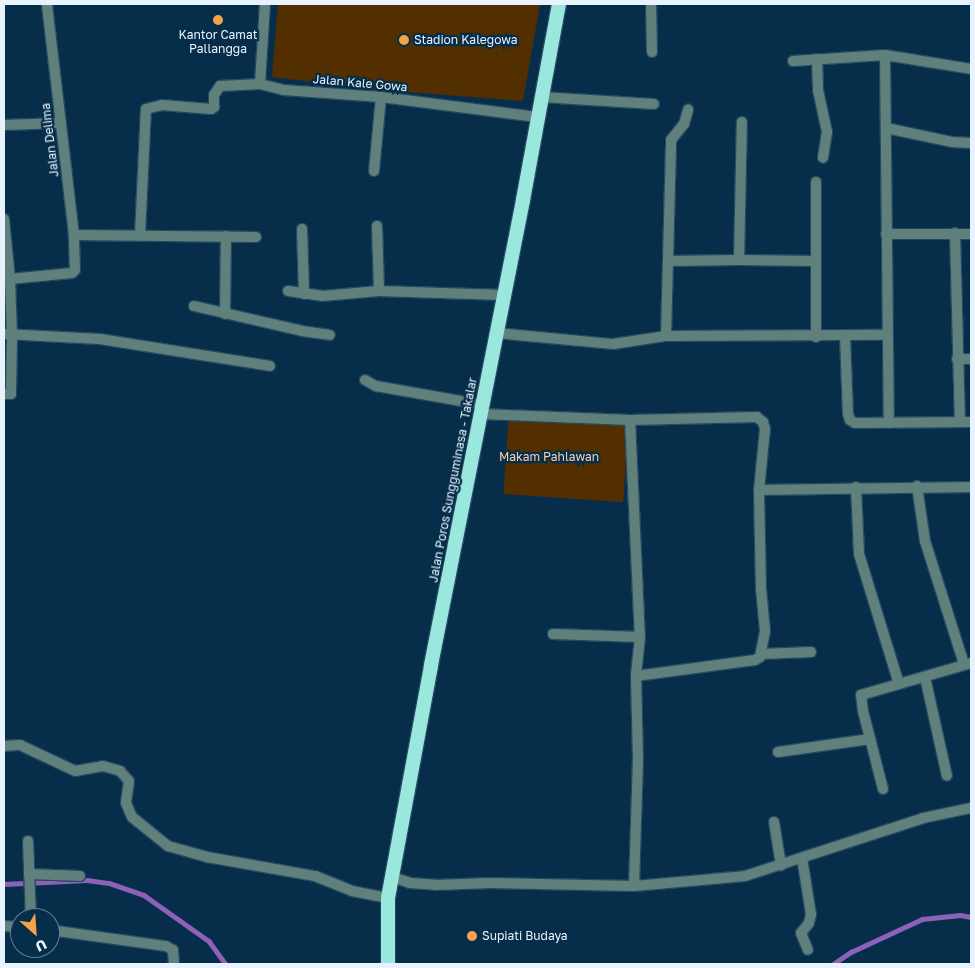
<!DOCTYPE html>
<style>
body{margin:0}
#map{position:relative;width:975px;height:968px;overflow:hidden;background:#062e4a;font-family:"Golos Text",sans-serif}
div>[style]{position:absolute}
.green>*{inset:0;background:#532f00;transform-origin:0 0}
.stream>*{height:4.5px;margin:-2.25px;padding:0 2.25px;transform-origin:2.25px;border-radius:2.25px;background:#8d61b8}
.roads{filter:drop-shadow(1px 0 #264a63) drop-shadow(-1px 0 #264a63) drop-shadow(0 1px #264a63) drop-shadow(0 -1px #264a63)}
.minor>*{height:10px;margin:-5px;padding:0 5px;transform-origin:5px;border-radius:5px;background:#60807c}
.trunk>*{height:14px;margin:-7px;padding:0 7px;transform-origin:7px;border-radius:7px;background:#9ae7de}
.dots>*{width:14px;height:14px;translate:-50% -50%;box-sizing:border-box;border:2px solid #062e4a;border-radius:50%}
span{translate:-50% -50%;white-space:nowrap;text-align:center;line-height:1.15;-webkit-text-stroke:4.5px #062e4a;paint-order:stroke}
.poi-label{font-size:12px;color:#e9f3fd}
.left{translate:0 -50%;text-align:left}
.street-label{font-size:12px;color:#e9f3fd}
.park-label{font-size:12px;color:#f9d2ac}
.frame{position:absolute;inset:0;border:5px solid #e9f3fd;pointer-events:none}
.north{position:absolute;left:10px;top:908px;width:50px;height:50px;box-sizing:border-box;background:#062e4a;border:1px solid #617d92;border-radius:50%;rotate:154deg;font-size:14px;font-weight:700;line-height:20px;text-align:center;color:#e9f3fd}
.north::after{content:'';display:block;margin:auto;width:18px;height:22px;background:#f5a346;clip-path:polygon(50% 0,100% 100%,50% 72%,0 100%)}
</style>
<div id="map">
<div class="green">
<i style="clip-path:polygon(278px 4px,540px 4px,523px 101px,370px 89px,272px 77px)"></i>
<i style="left:509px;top:414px;width:120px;height:80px;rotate:4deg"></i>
</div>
<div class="stream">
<i style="left:4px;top:884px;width:83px;rotate:-2.8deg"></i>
<i style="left:87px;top:880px;width:22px;rotate:8deg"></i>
<i style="left:109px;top:883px;width:37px;rotate:19deg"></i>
<i style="left:144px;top:895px;width:80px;rotate:35.3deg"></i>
<i style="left:209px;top:941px;width:29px;rotate:54deg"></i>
<i style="left:833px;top:964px;width:22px;rotate:-34deg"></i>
<i style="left:851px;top:952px;width:78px;rotate:-24.9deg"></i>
<i style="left:922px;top:919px;width:38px;rotate:-6deg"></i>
<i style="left:960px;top:915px;width:11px;rotate:10deg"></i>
</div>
<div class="roads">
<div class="minor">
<i style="left:265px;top:4px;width:80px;rotate:93.6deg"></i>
<i style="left:260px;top:84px;width:25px;rotate:14deg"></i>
<i style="left:284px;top:90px;width:97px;rotate:4.1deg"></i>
<i style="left:381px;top:97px;width:157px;rotate:7.3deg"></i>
<i style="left:651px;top:4px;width:48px;rotate:88.8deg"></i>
<i style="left:885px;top:55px;width:368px;rotate:89.4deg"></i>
<i style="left:817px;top:59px;width:31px;rotate:88deg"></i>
<i style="left:818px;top:90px;width:43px;rotate:77.9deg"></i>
<i style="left:827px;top:132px;width:26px;rotate:99deg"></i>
<i style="left:793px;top:61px;width:92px;rotate:-3.7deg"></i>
<i style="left:885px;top:55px;width:87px;rotate:9.2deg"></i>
<i style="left:541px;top:97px;width:113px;rotate:3.5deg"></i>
<i style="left:4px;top:125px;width:57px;rotate:-2deg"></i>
<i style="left:886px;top:128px;width:67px;rotate:12deg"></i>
<i style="left:952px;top:142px;width:19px;rotate:3deg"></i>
<i style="left:374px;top:171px;width:74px;rotate:-84.6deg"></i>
<i style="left:816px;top:182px;width:155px;rotate:90deg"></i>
<i style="left:4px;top:219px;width:60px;rotate:84.3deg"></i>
<i style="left:10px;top:279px;width:56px;rotate:88deg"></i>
<i style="left:12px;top:335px;width:59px;rotate:91deg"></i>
<i style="left:11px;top:394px;width:7px;rotate:180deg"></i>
<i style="left:377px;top:226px;width:65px;rotate:88.2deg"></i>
<i style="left:302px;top:229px;width:65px;rotate:88.2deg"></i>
<i style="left:955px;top:233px;width:188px;rotate:88.5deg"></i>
<i style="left:886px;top:234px;width:85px"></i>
<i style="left:74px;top:235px;width:182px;rotate:0.6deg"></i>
<i style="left:140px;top:235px;width:126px;rotate:-87.3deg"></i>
<i style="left:146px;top:109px;width:16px;rotate:-14deg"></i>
<i style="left:162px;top:105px;width:49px;rotate:4.7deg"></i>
<i style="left:211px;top:109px;width:4px;rotate:-34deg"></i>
<i style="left:214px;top:107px;width:12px;rotate:-90deg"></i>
<i style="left:214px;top:95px;width:11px;rotate:-56deg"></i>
<i style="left:220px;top:86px;width:40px;rotate:-2.9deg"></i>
<i style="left:739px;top:260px;width:76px;rotate:0.8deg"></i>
<i style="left:668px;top:261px;width:71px;rotate:-0.8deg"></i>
<i style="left:739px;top:260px;width:138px;rotate:-88.8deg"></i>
<i style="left:10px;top:279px;width:62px;rotate:-5.5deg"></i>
<i style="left:72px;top:273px;width:4px;rotate:-45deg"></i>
<i style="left:75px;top:270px;width:35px;rotate:-92deg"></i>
<i style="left:74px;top:235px;width:233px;rotate:-96.7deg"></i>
<i style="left:288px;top:291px;width:34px;rotate:8deg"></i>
<i style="left:322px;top:296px;width:57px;rotate:-5deg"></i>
<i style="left:379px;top:291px;width:125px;rotate:1.8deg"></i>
<i style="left:194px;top:306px;width:111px;rotate:13deg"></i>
<i style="left:302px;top:331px;width:28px;rotate:8deg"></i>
<i style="left:225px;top:314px;width:78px;rotate:-89.3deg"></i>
<i style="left:496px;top:333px;width:118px;rotate:5.4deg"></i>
<i style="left:613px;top:344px;width:54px;rotate:-8.6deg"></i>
<i style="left:666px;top:336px;width:222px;rotate:-0.3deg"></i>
<i style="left:4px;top:334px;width:96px;rotate:3deg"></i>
<i style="left:100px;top:339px;width:172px;rotate:9deg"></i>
<i style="left:666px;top:336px;width:196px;rotate:-88.5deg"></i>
<i style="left:671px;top:140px;width:21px;rotate:-51deg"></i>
<i style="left:684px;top:124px;width:15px;rotate:-74deg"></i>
<i style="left:845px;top:336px;width:78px;rotate:87.8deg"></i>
<i style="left:848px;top:414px;width:6px;rotate:72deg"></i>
<i style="left:850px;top:420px;width:6px;rotate:31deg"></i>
<i style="left:855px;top:423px;width:116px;rotate:-0.5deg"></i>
<i style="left:957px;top:359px;width:14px"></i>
<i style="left:365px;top:380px;width:13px;rotate:29deg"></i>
<i style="left:376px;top:386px;width:110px;rotate:10deg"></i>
<i style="left:482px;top:414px;width:148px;rotate:2.3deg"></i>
<i style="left:630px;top:420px;width:127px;rotate:-1.4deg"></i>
<i style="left:757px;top:417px;width:8px;rotate:40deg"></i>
<i style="left:763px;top:422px;width:7px;rotate:74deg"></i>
<i style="left:765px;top:429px;width:61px;rotate:95.6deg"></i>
<i style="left:630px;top:420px;width:217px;rotate:87.4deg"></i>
<i style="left:640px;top:637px;width:39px;rotate:96deg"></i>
<i style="left:917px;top:486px;width:56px;rotate:81.7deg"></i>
<i style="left:925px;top:541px;width:129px;rotate:72.4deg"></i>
<i style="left:856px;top:487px;width:67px;rotate:87.4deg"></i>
<i style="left:859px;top:554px;width:136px;rotate:72.9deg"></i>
<i style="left:553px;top:634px;width:87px;rotate:2deg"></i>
<i style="left:761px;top:654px;width:50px;rotate:-2.3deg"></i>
<i style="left:925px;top:677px;width:101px;rotate:77.5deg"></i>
<i style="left:4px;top:746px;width:16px;rotate:-4deg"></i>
<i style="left:20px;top:745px;width:61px;rotate:25.3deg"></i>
<i style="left:75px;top:771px;width:28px;rotate:-10deg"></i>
<i style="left:103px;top:766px;width:18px;rotate:16deg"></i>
<i style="left:120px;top:771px;width:13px;rotate:48deg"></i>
<i style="left:129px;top:781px;width:22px;rotate:98deg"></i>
<i style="left:126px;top:803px;width:15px;rotate:67deg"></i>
<i style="left:132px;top:817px;width:46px;rotate:38.9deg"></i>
<i style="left:168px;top:846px;width:41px;rotate:15.8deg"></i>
<i style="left:207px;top:857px;width:110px;rotate:10deg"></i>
<i style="left:315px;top:876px;width:40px;rotate:22deg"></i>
<i style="left:352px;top:891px;width:37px;rotate:11deg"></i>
<i style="left:778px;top:752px;width:93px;rotate:-8deg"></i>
<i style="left:883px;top:789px;width:81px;rotate:-104.4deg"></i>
<i style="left:863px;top:711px;width:16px;rotate:-97deg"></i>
<i style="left:861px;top:695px;width:115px;rotate:-16.2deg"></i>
<i style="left:774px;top:822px;width:44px;rotate:80.8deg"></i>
<i style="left:28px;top:841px;width:77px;rotate:87.8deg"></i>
<i style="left:802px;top:858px;width:57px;rotate:80.9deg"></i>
<i style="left:811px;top:914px;width:9px;rotate:103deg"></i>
<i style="left:809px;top:923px;width:13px;rotate:129deg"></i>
<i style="left:801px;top:933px;width:18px;rotate:68deg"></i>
<i style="left:29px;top:874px;width:51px;rotate:2.2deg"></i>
<i style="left:392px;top:877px;width:19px;rotate:18deg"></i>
<i style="left:410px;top:883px;width:26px;rotate:4deg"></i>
<i style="left:436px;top:885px;width:54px;rotate:-2.1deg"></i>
<i style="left:490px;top:883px;width:144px;rotate:1.2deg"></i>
<i style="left:634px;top:886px;width:111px;rotate:-5.1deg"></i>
<i style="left:745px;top:876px;width:187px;rotate:-18deg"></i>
<i style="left:923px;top:818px;width:49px;rotate:-11.8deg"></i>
<i style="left:634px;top:886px;width:127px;rotate:-88.2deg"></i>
<i style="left:638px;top:759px;width:83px;rotate:-91.4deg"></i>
<i style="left:636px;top:676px;width:120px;rotate:-7.7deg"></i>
<i style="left:755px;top:660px;width:6px;rotate:-31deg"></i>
<i style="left:760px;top:657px;width:26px;rotate:-79deg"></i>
<i style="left:765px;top:631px;width:42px;rotate:-95.4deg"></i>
<i style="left:761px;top:589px;width:99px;rotate:-91.2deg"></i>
<i style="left:759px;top:490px;width:212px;rotate:-0.8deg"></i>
<i style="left:4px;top:926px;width:16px;rotate:4deg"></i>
<i style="left:50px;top:930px;width:117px;rotate:7.9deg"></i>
<i style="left:166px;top:946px;width:8px;rotate:30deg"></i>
<i style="left:173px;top:950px;width:14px;rotate:86deg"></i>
</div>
<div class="trunk">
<i style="left:388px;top:964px;width:66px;rotate:-90deg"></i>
<i style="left:388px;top:898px;width:237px;rotate:-79.5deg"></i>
<i style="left:431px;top:665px;width:474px;rotate:-78.8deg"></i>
<i style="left:523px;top:200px;width:199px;rotate:-79.6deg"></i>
</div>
</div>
<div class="dots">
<i style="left:218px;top:20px;background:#f5a346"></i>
<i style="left:404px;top:40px;background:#f5a346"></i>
<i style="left:472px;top:936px;background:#f5a346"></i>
</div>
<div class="poi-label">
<span style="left:218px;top:42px">Kantor Camat<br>Pallangga</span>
<span class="left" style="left:414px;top:40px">Stadion Kalegowa</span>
<span class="left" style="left:482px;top:936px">Supiati Budaya</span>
</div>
<div class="street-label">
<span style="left:360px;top:83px;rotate:5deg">Jalan Kale Gowa</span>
<span style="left:50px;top:140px;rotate:-97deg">Jalan Delima</span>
<span style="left:453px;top:480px;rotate:-79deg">Jalan Poros Sungguminasa - Takalar</span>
</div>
<div class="park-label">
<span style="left:549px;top:457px">Makam Pahlawan</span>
</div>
<div class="frame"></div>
<div class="north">U</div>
</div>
